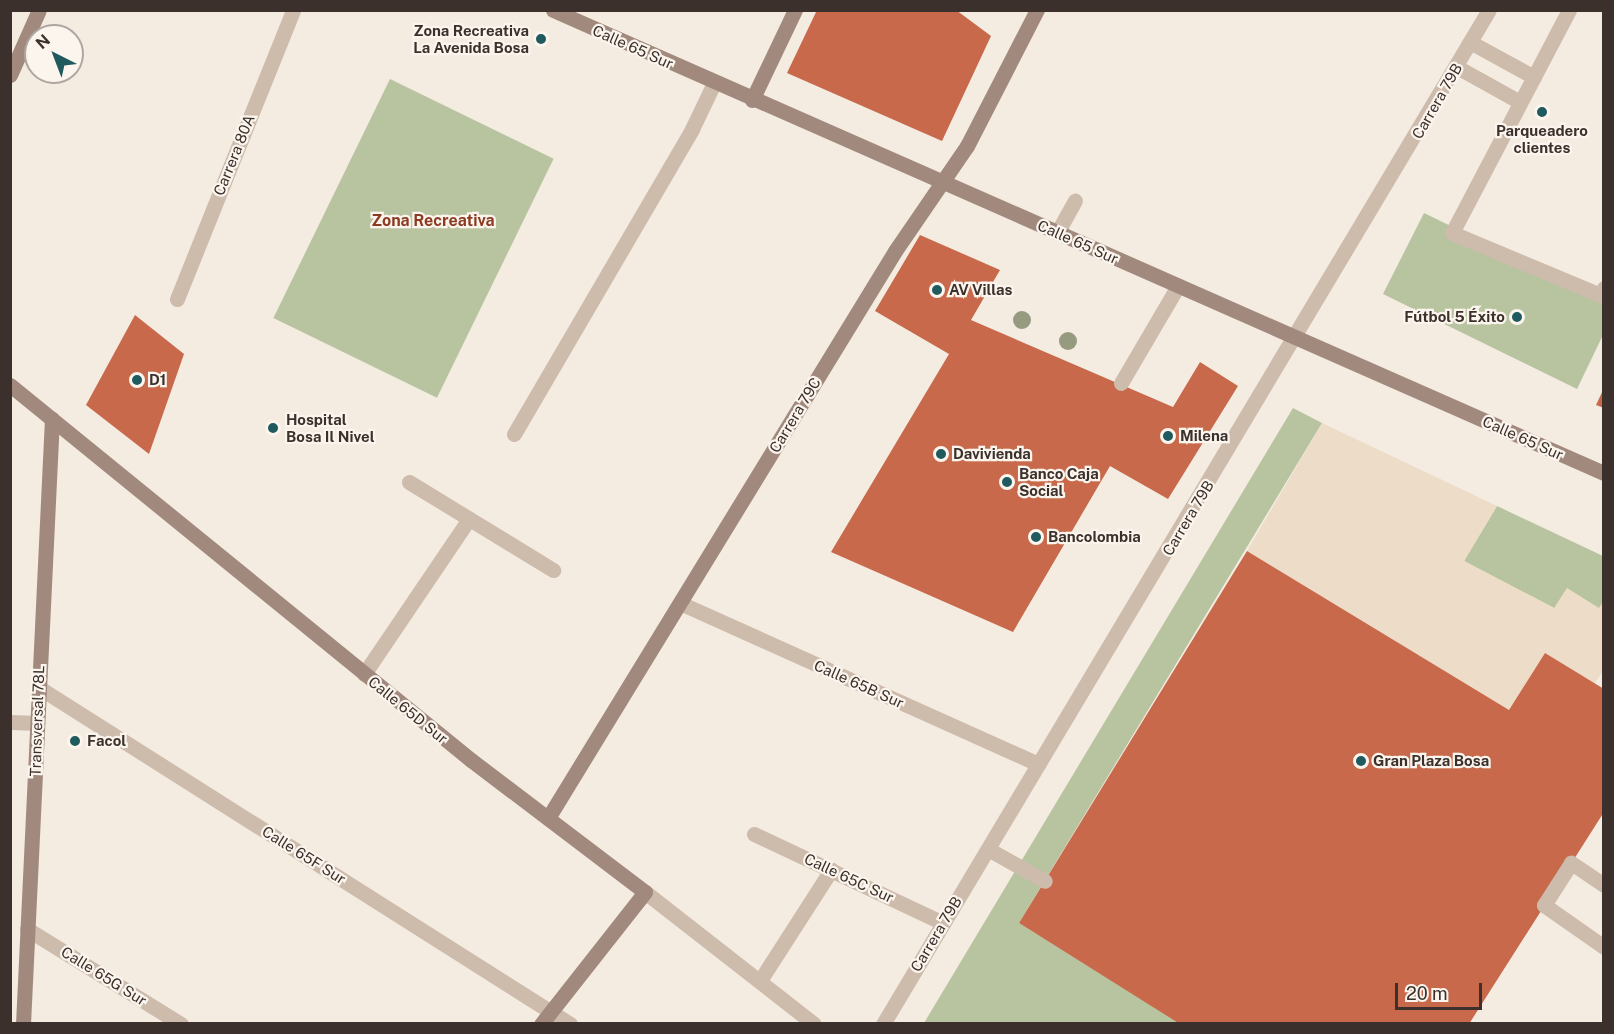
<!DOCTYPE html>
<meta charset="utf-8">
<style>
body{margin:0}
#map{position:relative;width:1614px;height:1034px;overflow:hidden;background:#f4ebe1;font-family:"Public Sans",sans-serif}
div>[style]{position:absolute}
.green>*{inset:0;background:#b8c4a0;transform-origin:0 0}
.plaza>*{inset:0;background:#ecdcc8}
.building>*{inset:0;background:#c8694b}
.lane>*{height:15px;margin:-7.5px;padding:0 7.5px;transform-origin:7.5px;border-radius:7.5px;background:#cdbbac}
.street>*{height:15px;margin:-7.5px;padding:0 7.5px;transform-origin:7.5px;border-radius:7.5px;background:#cdbbac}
.secondary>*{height:15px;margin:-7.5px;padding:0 7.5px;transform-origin:7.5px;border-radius:7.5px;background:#a18a7d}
.trees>*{width:18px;height:18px;margin:-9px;border-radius:50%;background:#969b7f}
.dots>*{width:16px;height:16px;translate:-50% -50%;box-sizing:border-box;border:3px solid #fbf5ee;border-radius:50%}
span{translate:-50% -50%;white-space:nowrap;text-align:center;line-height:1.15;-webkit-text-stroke:4.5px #fbf5ee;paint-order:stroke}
.poi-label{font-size:15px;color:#3b302b;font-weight:700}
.right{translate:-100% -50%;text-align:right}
.left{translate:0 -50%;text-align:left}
.street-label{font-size:15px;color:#3b302b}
.neighbourhood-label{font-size:16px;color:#8c3b22;font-weight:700}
.frame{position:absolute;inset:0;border:12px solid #3b302b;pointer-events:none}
.north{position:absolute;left:24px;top:24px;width:60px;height:60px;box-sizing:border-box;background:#fbf5ee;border:2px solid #aea6a0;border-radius:50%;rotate:318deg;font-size:16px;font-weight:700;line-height:24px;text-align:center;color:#3b302b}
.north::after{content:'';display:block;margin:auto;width:21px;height:27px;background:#1f5a5e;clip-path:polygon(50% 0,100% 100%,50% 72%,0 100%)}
.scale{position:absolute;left:1395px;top:983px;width:87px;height:27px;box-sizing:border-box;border:3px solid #3b302b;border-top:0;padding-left:8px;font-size:18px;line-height:21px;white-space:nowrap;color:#3b302b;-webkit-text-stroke:4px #fbf5ee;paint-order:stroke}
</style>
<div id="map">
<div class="green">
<i style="left:390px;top:79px;width:182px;height:266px;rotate:26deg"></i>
<i style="clip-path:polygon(1424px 213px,1603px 300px,1603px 335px,1577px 389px,1383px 294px)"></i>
<i style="clip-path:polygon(1293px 408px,1322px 423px,1019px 923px,1180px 1023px,924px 1023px)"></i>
<i style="clip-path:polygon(1497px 506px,1603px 556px,1603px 602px,1600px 608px,1554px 608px,1464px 561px)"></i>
</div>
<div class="plaza">
<i style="clip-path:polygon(1322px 423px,1497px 506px,1464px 561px,1554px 608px,1567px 588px,1599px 608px,1603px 602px,1603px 671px,1594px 684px,1545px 653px,1509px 710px,1247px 551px)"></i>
</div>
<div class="building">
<i style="clip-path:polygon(817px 10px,956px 10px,991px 36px,942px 141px,787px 73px)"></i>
<i style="clip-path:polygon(920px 235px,1000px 270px,971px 320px,1173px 407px,1200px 362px,1238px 386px,1168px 499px,1110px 466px,1013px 632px,831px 552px,949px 354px,875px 311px)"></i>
<i style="clip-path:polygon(135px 315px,184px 354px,149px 454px,86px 405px)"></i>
<i style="clip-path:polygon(1604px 388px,1604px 408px,1596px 405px)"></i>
<i style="clip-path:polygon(1247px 551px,1509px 710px,1545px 653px,1604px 689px,1604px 812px,1469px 1024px,1180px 1024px,1019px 923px)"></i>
</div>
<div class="lane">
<i style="left:1569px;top:10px;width:252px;rotate:117.7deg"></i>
<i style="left:1452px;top:233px;width:160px;rotate:22.7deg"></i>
<i style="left:1600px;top:295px;width:8px;rotate:-60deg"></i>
<i style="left:1470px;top:42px;width:73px;rotate:28.7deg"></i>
<i style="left:1457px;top:67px;width:72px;rotate:29.1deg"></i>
<i style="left:1057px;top:233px;width:37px;rotate:-61deg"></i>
<i style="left:1121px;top:383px;width:113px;rotate:-59.6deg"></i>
<i style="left:514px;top:434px;width:353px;rotate:-59.7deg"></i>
<i style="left:692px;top:129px;width:51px;rotate:-64.4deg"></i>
<i style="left:409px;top:482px;width:169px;rotate:31.4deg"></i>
<i style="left:364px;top:674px;width:187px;rotate:-55.9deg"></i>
<i style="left:988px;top:849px;width:65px;rotate:29.3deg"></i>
<i style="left:1604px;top:885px;width:40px;rotate:-146deg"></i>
<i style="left:1571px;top:863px;width:50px;rotate:122.7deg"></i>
<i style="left:1544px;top:905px;width:73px;rotate:35deg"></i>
</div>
<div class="street">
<i style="left:177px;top:299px;width:311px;rotate:-68.1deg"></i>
<i style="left:680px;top:603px;width:393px;rotate:24.2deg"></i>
<i style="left:38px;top:687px;width:630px;rotate:32.35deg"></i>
<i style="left:10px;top:722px;width:27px;rotate:2deg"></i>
<i style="left:754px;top:834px;width:209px;rotate:25.2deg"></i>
<i style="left:645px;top:892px;width:214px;rotate:38deg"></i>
<i style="left:27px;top:929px;width:181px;rotate:31.7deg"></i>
<i style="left:761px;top:979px;width:130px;rotate:-57.3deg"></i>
<i style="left:883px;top:1024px;width:1181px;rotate:-59.14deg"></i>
</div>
<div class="secondary">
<i style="left:553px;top:10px;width:1148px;rotate:23.78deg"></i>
<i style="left:10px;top:75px;width:71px;rotate:-66deg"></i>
<i style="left:752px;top:100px;width:100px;rotate:-64.5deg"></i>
<i style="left:10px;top:385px;width:594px;rotate:39.13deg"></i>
<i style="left:471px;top:760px;width:218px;rotate:37.2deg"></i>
<i style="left:645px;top:892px;width:168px;rotate:128.2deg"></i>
<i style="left:548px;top:818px;width:665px;rotate:-58.53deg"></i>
<i style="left:895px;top:251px;width:127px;rotate:-55.6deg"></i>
<i style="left:967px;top:146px;width:153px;rotate:-62.8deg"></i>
<i style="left:23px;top:1024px;width:606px;rotate:-87.26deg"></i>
</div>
<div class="trees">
<i style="left:1022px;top:320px"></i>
<i style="left:1068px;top:341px"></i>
</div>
<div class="dots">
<i style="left:541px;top:39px;background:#1f5a5e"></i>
<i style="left:1542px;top:112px;background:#1f5a5e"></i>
<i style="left:937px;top:290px;background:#1f5a5e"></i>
<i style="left:1517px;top:317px;background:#1f5a5e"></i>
<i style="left:137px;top:380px;background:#1f5a5e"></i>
<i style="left:273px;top:428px;background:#1f5a5e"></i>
<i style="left:1168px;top:436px;background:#1f5a5e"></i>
<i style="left:941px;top:454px;background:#1f5a5e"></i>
<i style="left:1007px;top:482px;background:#1f5a5e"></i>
<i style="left:1036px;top:537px;background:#1f5a5e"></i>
<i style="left:75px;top:741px;background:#1f5a5e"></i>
<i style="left:1361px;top:761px;background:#1f5a5e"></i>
</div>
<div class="poi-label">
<span class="right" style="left:529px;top:39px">Zona Recreativa<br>La Avenida Bosa</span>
<span style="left:1542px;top:139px">Parqueadero<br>clientes</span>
<span class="left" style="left:949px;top:290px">AV Villas</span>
<span class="right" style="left:1505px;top:317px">Fútbol 5 Éxito</span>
<span class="left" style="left:149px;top:380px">D1</span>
<span class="left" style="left:286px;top:428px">Hospital<br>Bosa Il Nivel</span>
<span class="left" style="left:1180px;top:436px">Milena</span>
<span class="left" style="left:953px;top:454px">Davivienda</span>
<span class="left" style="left:1019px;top:482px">Banco Caja<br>Social</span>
<span class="left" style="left:1048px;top:537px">Bancolombia</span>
<span class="left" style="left:87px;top:741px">Facol</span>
<span class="left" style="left:1373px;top:761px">Gran Plaza Bosa</span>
</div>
<div class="street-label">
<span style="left:633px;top:47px;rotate:24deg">Calle 65 Sur</span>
<span style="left:1437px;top:101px;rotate:-60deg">Carrera 79B</span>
<span style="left:234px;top:155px;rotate:-68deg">Carrera 80A</span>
<span style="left:1078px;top:242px;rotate:24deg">Calle 65 Sur</span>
<span style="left:795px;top:415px;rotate:-59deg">Carrera 79C</span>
<span style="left:1523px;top:438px;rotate:24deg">Calle 65 Sur</span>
<span style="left:1188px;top:518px;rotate:-59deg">Carrera 79B</span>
<span style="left:859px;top:684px;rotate:24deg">Calle 65B Sur</span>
<span style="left:408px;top:710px;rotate:39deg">Calle 65D Sur</span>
<span style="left:37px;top:721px;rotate:-88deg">Transversal 78L</span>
<span style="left:304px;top:855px;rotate:32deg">Calle 65F Sur</span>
<span style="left:849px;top:878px;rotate:25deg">Calle 65C Sur</span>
<span style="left:936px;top:934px;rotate:-59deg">Carrera 79B</span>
<span style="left:104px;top:976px;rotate:32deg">Calle 65G Sur</span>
</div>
<div class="neighbourhood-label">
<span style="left:433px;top:221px">Zona Recreativa</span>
</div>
<div class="frame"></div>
<div class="north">N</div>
<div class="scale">20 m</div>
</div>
